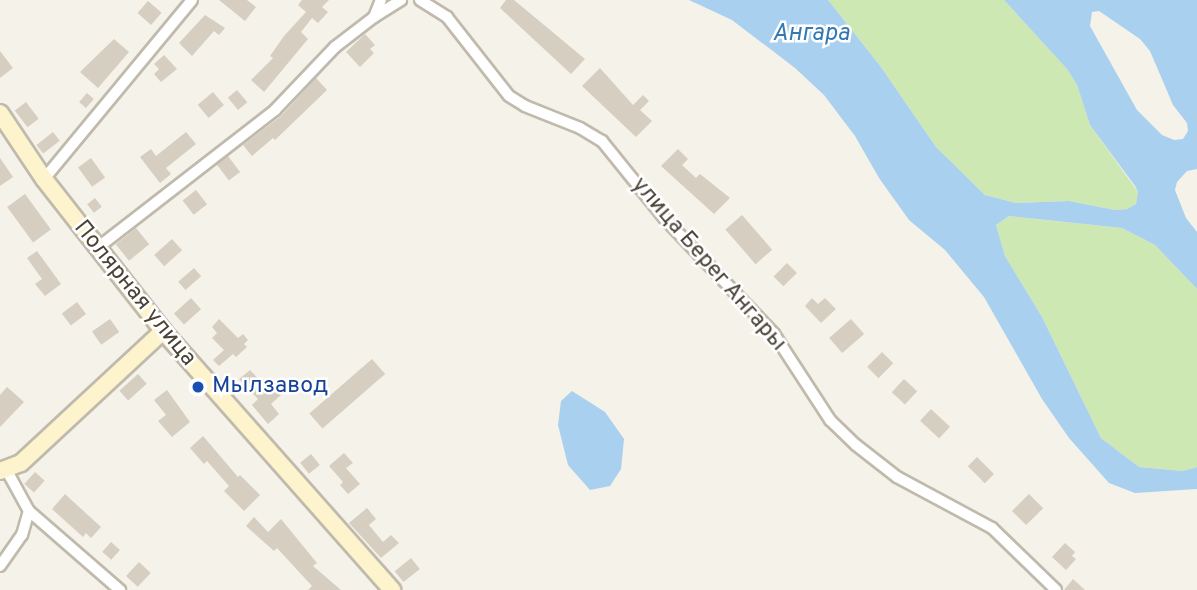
<!DOCTYPE html>
<meta charset="utf-8">
<style>
body{margin:0}
#map{position:relative;width:1197px;height:590px;overflow:hidden;background:#f5f2ea;font-family:Overpass,sans-serif}
div>[style]{position:absolute}
.green>*{inset:0;background:#cee8b4}
.water>*{inset:0;background:#a9d0ef}
.building>*{inset:0;background:#d6cec0;transform-origin:0 0}
.roads{filter:drop-shadow(2px 0 #c0baad) drop-shadow(-2px 0 #c0baad) drop-shadow(0 2px #c0baad) drop-shadow(0 -2px #c0baad)}
.minor>*{height:10px;margin:-5px;padding:0 5px;transform-origin:5px;border-radius:5px;background:#fff}
.secondary>*{height:16px;margin:-8px;padding:0 8px;transform-origin:8px;border-radius:8px;background:#fdf3cc}
.dots>*{width:19px;height:19px;translate:-50% -50%;box-sizing:border-box;border:4px solid #fff;border-radius:50%}
span{translate:-50% -50%;white-space:nowrap;text-align:center;line-height:1.15;-webkit-text-stroke:5px #fff;paint-order:stroke}
.street-label{font-size:23px;color:#494338}
.transit-label{font-size:23px;color:#164399}
.left{translate:0 -50%;text-align:left}
.water-label{font-size:24px;color:#3378b3;font-style:italic}
</style>
<div id="map">
<div class="green">
<i style="clip-path:polygon(828px 0,1004px 0,1067px 69px,1077px 85px,1090px 125px,1138px 192px,1136px 204px,1127px 209px,1115px 210px,1069px 201px,1016px 203px,985px 195px,936px 147px,881px 67px)"></i>
<i style="clip-path:polygon(1009px 216px,1122px 228px,1155px 245px,1197px 289px,1197px 467px,1183px 471px,1139px 467px,1101px 438px,1042px 317px,1005px 256px,996px 225px)"></i>
</div>
<div class="water">
<i style="clip-path:polygon(evenodd,689px 0,828px 0,881px 67px,936px 147px,985px 195px,1016px 203px,1069px 201px,1115px 210px,1127px 209px,1136px 204px,1138px 192px,1135px 186px,1090px 125px,1077px 85px,1067px 69px,1004px 0,1197px 0,1197px 169px,1187px 171px,1177px 182px,1175px 190px,1186px 218px,1197px 232px,1197px 289px,1155px 245px,1122px 228px,1009px 216px,996px 225px,1005px 256px,1042px 317px,1101px 438px,1139px 467px,1183px 471px,1197px 467px,1197px 489px,1135px 493px,1109px 483px,1069px 438px,1042px 399px,984px 297px,945px 250px,909px 220px,879px 178px,855px 136px,824px 95px,795px 68px,732px 20px,689px 0,1099px 11px,1140px 39px,1150px 51px,1173px 105px,1187px 123px,1188px 131px,1183px 139px,1174px 140px,1162px 135px,1137px 110px,1090px 26px,1092px 12px,1099px 11px)"></i>
<i style="clip-path:polygon(572px 391px,605px 412px,624px 439px,621px 469px,610px 486px,590px 490px,568px 465px,558px 425px,561px 401px)"></i>
</div>
<div class="building">
<i style="clip-path:polygon(219px 0,247px 0,256px 7px,245px 21px)"></i>
<i style="clip-path:polygon(302px 0,329px 0,322px 7px,328px 12px,318px 23px,312px 18px,301px 32px,308px 39px,264px 92px,251px 80px,273px 58px,270px 56px,284px 36px,306px 12px,298px 5px)"></i>
<i style="clip-path:polygon(506px 0,514px 0,585px 59px,571px 74px,500px 8px)"></i>
<i style="left:148px;top:1px;width:18px;height:16px;rotate:41deg"></i>
<i style="clip-path:polygon(205px 15px,225px 28px,219px 35px,214px 31px,192px 56px,179px 43px)"></i>
<i style="clip-path:polygon(365px 34px,375px 45px,370px 49px,374px 53px,360px 67px,346px 52px)"></i>
<i style="clip-path:polygon(114px 39px,129px 52px,98px 88px,80px 72px)"></i>
<i style="clip-path:polygon(0 51px,13px 68px,0 78px)"></i>
<i style="clip-path:polygon(164px 55px,177px 69px,161px 82px,154px 74px,159px 69px,154px 64px)"></i>
<i style="clip-path:polygon(600px 68px,633px 105px,643px 95px,649px 101px,640px 110px,652px 121px,636px 137px,582px 86px)"></i>
<i style="clip-path:polygon(316px 78px,327px 90px,275px 140px,273px 138px,252px 156px,243px 145px,281px 116px)"></i>
<i style="left:237px;top:90px;width:16px;height:12px;rotate:50deg"></i>
<i style="left:213px;top:92px;width:17px;height:20px;rotate:50deg"></i>
<i style="left:87px;top:93px;width:9px;height:12px;rotate:41deg"></i>
<i style="left:26px;top:102px;width:21px;height:14px;rotate:53deg"></i>
<i style="left:53px;top:132px;width:11px;height:21px;rotate:52deg"></i>
<i style="clip-path:polygon(186px 132px,196px 144px,166px 168px,171px 174px,160px 183px,140px 157px,151px 149px,156px 156px)"></i>
<i style="clip-path:polygon(678px 149px,688px 159px,682px 165px,696px 178px,700px 174px,730px 198px,714px 214px,661px 166px)"></i>
<i style="left:228px;top:156px;width:20px;height:14px;rotate:53deg"></i>
<i style="clip-path:polygon(0 158px,13px 177px,0 186px)"></i>
<i style="left:91px;top:158px;width:24px;height:16px;rotate:54deg"></i>
<i style="left:196px;top:190px;width:18px;height:17px;rotate:52deg"></i>
<i style="left:25px;top:194px;width:44px;height:22px;rotate:54deg"></i>
<i style="left:95px;top:198px;width:11px;height:10px;rotate:52deg"></i>
<i style="left:742px;top:215px;width:46px;height:22px;rotate:49deg"></i>
<i style="left:136px;top:228px;width:21px;height:26px;rotate:51deg"></i>
<i style="left:172px;top:239px;width:15px;height:24px;rotate:48deg"></i>
<i style="clip-path:polygon(37px 251px,61px 284px,45px 296px,35px 284px,42px 279px,27px 258px)"></i>
<i style="left:787px;top:263px;width:14px;height:19px;rotate:45deg"></i>
<i style="left:194px;top:268px;width:11px;height:21px;rotate:49deg"></i>
<i style="left:191px;top:298px;width:15px;height:23px;rotate:48deg"></i>
<i style="clip-path:polygon(812px 298px,818px 304px,825px 298px,836px 309px,821px 323px,805px 306px)"></i>
<i style="left:77px;top:302px;width:15px;height:19px;rotate:53deg"></i>
<i style="left:110px;top:319px;width:16px;height:22px;rotate:55deg"></i>
<i style="clip-path:polygon(219px 319px,238px 338px,243px 334px,248px 340px,244px 344px,247px 347px,236px 357px,233px 354px,219px 366px,213px 360px,224px 350px,212px 338px,217px 333px,212px 327px)"></i>
<i style="left:851px;top:319px;width:20px;height:29px;rotate:49deg"></i>
<i style="left:882px;top:352px;width:16px;height:21px;rotate:45deg"></i>
<i style="left:372px;top:359px;width:20px;height:83px;rotate:49deg"></i>
<i style="clip-path:polygon(250px 370px,269px 390px,275px 385px,282px 394px,271px 404px,279px 414px,268px 424px,252px 405px,258px 399px,239px 379px)"></i>
<i style="left:138px;top:374px;width:13px;height:25px;rotate:48deg"></i>
<i style="left:904px;top:379px;width:18px;height:18px;rotate:43deg"></i>
<i style="clip-path:polygon(7px 387px,24px 402px,0 427px,0 395px)"></i>
<i style="clip-path:polygon(167px 390px,190px 422px,172px 437px,158px 421px,166px 415px,154px 400px)"></i>
<i style="left:931px;top:409px;width:26px;height:16px;rotate:43deg"></i>
<i style="clip-path:polygon(203px 436px,238px 477px,240px 475px,260px 495px,244px 511px,224px 491px,229px 486px,207px 461px,204px 464px,190px 448px)"></i>
<i style="clip-path:polygon(344px 453px,353px 463px,346px 468px,360px 484px,348px 494px,340px 485px,343px 482px,329px 466px)"></i>
<i style="left:311px;top:454px;width:14px;height:14px;rotate:51deg"></i>
<i style="left:977px;top:457px;width:24px;height:13px;rotate:45deg"></i>
<i style="left:35px;top:472px;width:13px;height:16px;rotate:42deg"></i>
<i style="clip-path:polygon(65px 494px,101px 527px,91px 538px,86px 533px,83px 537px,52px 509px)"></i>
<i style="left:1029px;top:494px;width:20px;height:24px;rotate:45deg"></i>
<i style="clip-path:polygon(367px 508px,376px 519px,369px 525px,383px 542px,391px 535px,399px 543px,381px 558px,349px 523px)"></i>
<i style="clip-path:polygon(254px 517px,268px 532px,281px 519px,317px 563px,313px 566px,341px 590px,308px 590px,312px 586px,277px 548px,274px 551px,246px 526px)"></i>
<i style="left:111px;top:542px;width:12px;height:13px;rotate:42deg"></i>
<i style="clip-path:polygon(1065px 543px,1075px 552px,1072px 556px,1076px 559px,1066px 570px,1052px 557px)"></i>
<i style="left:411px;top:558px;width:14px;height:21px;rotate:51deg"></i>
<i style="left:139px;top:562px;width:16px;height:19px;rotate:43deg"></i>
<i style="clip-path:polygon(1073px 579px,1085px 590px,1064px 590px)"></i>
</div>
<div class="roads">
<div class="minor">
<i style="left:420px;top:0;width:32px;rotate:32deg"></i>
<i style="left:447px;top:17px;width:100px;rotate:51.9deg"></i>
<i style="left:509px;top:96px;width:19px;rotate:32deg"></i>
<i style="left:525px;top:106px;width:59px;rotate:21.8deg"></i>
<i style="left:580px;top:128px;width:26px;rotate:31deg"></i>
<i style="left:602px;top:141px;width:100px;rotate:51.1deg"></i>
<i style="left:665px;top:219px;width:158px;rotate:46.5deg"></i>
<i style="left:774px;top:334px;width:103px;rotate:56.9deg"></i>
<i style="left:830px;top:420px;width:36px;rotate:44deg"></i>
<i style="left:856px;top:445px;width:52px;rotate:38deg"></i>
<i style="left:897px;top:477px;width:108px;rotate:28.2deg"></i>
<i style="left:992px;top:528px;width:89px;rotate:44.1deg"></i>
<i style="left:374px;top:17px;width:32px;rotate:-32deg"></i>
<i style="left:44px;top:179px;width:232px;rotate:-50.4deg"></i>
<i style="left:96px;top:249px;width:227px;rotate:-37.8deg"></i>
<i style="left:275px;top:110px;width:87px;rotate:-46.4deg"></i>
<i style="left:335px;top:47px;width:49px;rotate:-37.6deg"></i>
<i style="left:374px;top:17px;width:18px;rotate:-68deg"></i>
<i style="left:7px;top:471px;width:46px;rotate:61.2deg"></i>
<i style="left:29px;top:511px;width:121px;rotate:41deg"></i>
<i style="left:0;top:566px;width:38px;rotate:-55deg"></i>
<i style="left:22px;top:535px;width:25px;rotate:-74deg"></i>
</div>
<div class="secondary">
<i style="left:0;top:113px;width:79px;rotate:56.3deg"></i>
<i style="left:44px;top:179px;width:193px;rotate:51.9deg"></i>
<i style="left:163px;top:331px;width:346px;rotate:48.5deg"></i>
<i style="left:0;top:471px;width:22px;rotate:-21deg"></i>
<i style="left:21px;top:463px;width:194px;rotate:-42.9deg"></i>
</div>
</div>
<div class="dots">
<i style="left:198px;top:387px;background:#1a4fb4"></i>
</div>
<div class="street-label">
<span style="left:708px;top:265px;rotate:49deg">улица Берег Ангары</span>
<span style="left:134px;top:294px;rotate:51deg">Полярная улица</span>
</div>
<div class="transit-label">
<span class="left" style="left:212px;top:387px">Мылзавод</span>
</div>
<div class="water-label">
<span style="left:811px;top:35px">Ангара</span>
</div>
</div>
